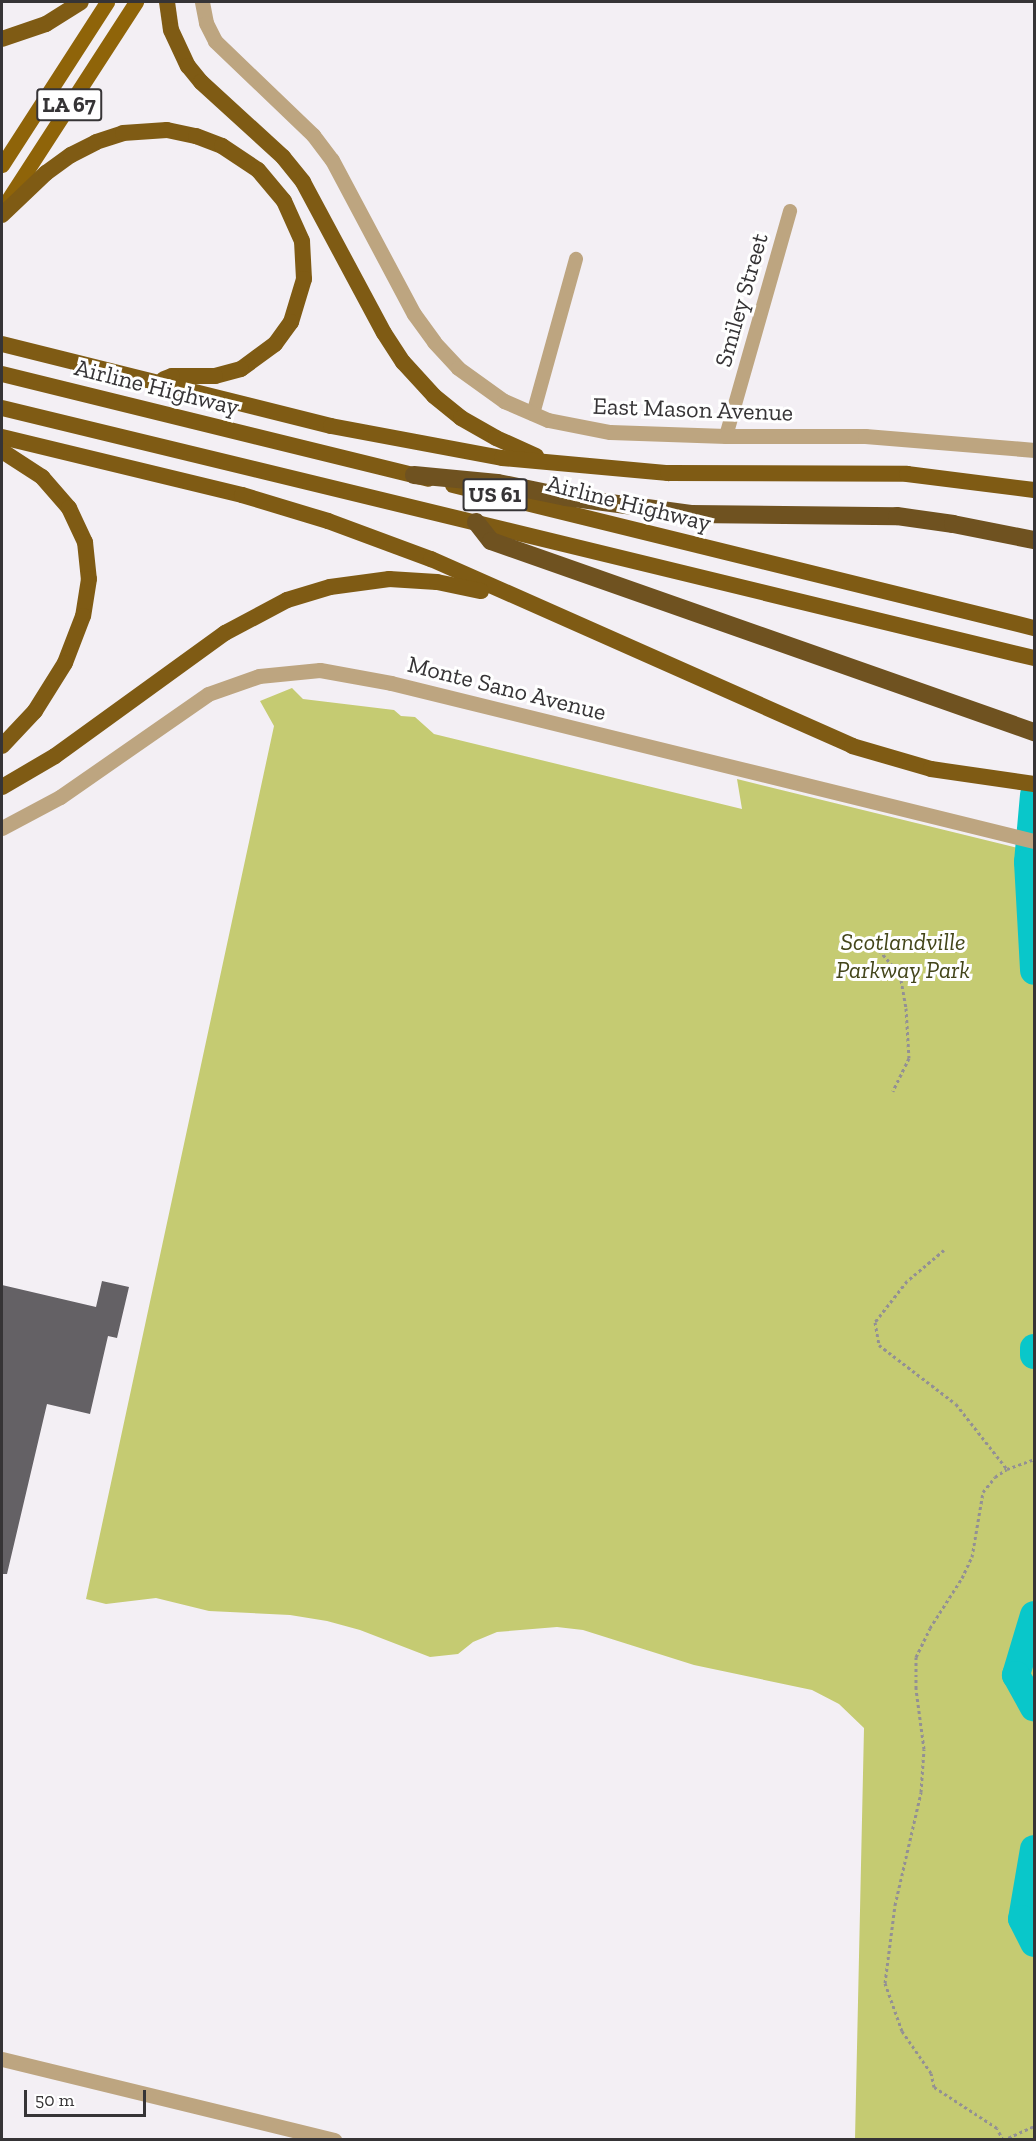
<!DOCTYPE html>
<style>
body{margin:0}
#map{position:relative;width:1036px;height:2141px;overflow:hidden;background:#f3eff4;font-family:"Zilla Slab",serif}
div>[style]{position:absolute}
.green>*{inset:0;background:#c5cb72}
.river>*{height:28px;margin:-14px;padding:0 14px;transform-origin:14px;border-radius:14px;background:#09c7ca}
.building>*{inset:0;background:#646165}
.path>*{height:3px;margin-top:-1.5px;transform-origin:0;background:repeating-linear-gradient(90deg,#939094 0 3px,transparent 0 6px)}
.minor>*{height:14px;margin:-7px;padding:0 7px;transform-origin:7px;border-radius:7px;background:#bda580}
.tertiary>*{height:15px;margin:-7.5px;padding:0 7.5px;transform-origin:7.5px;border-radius:7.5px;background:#bda580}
.primary>*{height:15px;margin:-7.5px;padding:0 7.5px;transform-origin:7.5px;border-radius:7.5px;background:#8f6409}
.trunk>*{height:16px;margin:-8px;padding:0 8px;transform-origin:8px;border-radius:8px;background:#7f5b14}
.motorway>*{height:18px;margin:-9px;padding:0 9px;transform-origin:9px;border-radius:9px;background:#6f5220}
span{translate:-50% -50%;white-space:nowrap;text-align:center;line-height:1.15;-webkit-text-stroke:6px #fff;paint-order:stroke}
.shield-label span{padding:2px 4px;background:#fff;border:2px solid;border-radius:4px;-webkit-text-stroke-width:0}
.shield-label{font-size:22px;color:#363436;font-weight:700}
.street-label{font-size:24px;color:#363436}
.park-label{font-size:24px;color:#43451a;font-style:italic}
.frame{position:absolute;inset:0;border:3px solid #363436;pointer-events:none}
.scale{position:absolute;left:24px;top:2090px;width:122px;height:27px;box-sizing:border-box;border:3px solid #363436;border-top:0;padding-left:8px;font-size:18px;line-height:21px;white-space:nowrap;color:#363436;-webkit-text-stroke:4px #fff;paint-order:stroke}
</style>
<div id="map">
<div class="green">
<i style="clip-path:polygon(292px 688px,303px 699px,394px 710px,401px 716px,415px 717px,434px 734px,742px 809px,737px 779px,1034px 852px,1034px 2139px,855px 2139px,864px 1728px,839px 1704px,812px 1690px,694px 1665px,583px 1630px,557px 1627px,497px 1632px,473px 1642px,458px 1654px,430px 1657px,360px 1630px,327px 1621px,290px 1615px,209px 1611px,156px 1598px,106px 1604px,86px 1599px,274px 726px,260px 701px)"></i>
</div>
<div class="river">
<i style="left:1034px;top:795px;width:67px;rotate:95.1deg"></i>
<i style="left:1028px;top:862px;width:109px;rotate:86.8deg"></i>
<i style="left:1034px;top:1348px;width:7px;rotate:90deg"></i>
<i style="left:1034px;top:1615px;width:63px;rotate:106.7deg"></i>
<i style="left:1016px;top:1675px;width:37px;rotate:61deg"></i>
<i style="left:1034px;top:1849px;width:71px;rotate:99.7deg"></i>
<i style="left:1022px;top:1919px;width:27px;rotate:63deg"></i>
</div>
<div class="building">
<i style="clip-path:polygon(102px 1281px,129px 1287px,117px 1338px,108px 1336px,90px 1414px,47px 1404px,7px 1574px,2px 1574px,2px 1285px,96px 1307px)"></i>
</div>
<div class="path">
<i style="left:879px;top:950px;width:32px;rotate:49deg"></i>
<i style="left:900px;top:974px;width:35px;rotate:80deg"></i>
<i style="left:906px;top:1008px;width:50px;rotate:86.6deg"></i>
<i style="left:909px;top:1058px;width:37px;rotate:116deg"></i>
<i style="left:944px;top:1250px;width:48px;rotate:140deg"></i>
<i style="left:907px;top:1281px;width:52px;rotate:128deg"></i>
<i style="left:875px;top:1322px;width:23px;rotate:80deg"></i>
<i style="left:879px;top:1345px;width:97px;rotate:37.5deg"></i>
<i style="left:956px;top:1404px;width:83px;rotate:51.9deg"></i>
<i style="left:1003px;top:2140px;width:13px;rotate:-117deg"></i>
<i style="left:997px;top:2128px;width:75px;rotate:-146.9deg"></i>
<i style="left:934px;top:2087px;width:14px;rotate:-102deg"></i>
<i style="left:931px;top:2073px;width:51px;rotate:-124.6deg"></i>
<i style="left:902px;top:2031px;width:51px;rotate:-109.5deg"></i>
<i style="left:885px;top:1983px;width:79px;rotate:-82.7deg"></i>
<i style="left:895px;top:1905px;width:116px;rotate:-77deg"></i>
<i style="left:921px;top:1792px;width:43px;rotate:-86deg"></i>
<i style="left:924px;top:1749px;width:61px;rotate:-97.6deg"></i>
<i style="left:916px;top:1689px;width:32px;rotate:-90deg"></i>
<i style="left:916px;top:1657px;width:32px;rotate:-64deg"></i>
<i style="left:930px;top:1628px;width:59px;rotate:-57.4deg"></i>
<i style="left:962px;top:1578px;width:23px;rotate:-65deg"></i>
<i style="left:972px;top:1557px;width:66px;rotate:-80.4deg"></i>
<i style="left:983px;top:1492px;width:19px;rotate:-51deg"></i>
<i style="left:995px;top:1477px;width:14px;rotate:-34deg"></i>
<i style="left:1007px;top:1469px;width:29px;rotate:-20deg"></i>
<i style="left:1003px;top:2140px;width:34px;rotate:-24deg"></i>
</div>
<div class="minor">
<i style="left:533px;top:414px;width:161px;rotate:-74.5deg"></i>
<i style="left:726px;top:436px;width:234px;rotate:-74.1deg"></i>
</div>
<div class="tertiary">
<i style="left:202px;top:2px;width:21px;rotate:79deg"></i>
<i style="left:206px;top:23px;width:20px;rotate:63deg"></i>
<i style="left:215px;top:41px;width:136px;rotate:43.8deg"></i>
<i style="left:313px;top:135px;width:31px;rotate:53deg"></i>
<i style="left:332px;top:160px;width:174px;rotate:62deg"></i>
<i style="left:414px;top:314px;width:34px;rotate:54deg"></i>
<i style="left:434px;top:342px;width:35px;rotate:47deg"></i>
<i style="left:458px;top:368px;width:57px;rotate:35.7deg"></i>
<i style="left:504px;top:401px;width:48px;rotate:23.4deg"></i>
<i style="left:548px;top:420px;width:63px;rotate:11deg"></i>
<i style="left:610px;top:432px;width:116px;rotate:2deg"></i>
<i style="left:726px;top:436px;width:139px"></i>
<i style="left:865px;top:436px;width:170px;rotate:4.7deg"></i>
<i style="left:2px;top:828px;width:66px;rotate:-28.1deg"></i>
<i style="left:60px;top:797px;width:180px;rotate:-34.8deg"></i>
<i style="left:208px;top:694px;width:54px;rotate:-19.4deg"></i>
<i style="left:259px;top:676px;width:61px;rotate:-5.6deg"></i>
<i style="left:320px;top:670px;width:72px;rotate:10.4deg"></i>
<i style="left:391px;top:683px;width:662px;rotate:13.81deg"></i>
<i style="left:2px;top:2059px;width:342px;rotate:13.7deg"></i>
</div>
<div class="primary">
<i style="left:2px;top:165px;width:194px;rotate:-57.2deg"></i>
<i style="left:2px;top:209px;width:247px;rotate:-57.1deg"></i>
</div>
<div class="trunk">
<i style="left:167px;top:2px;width:28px;rotate:82deg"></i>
<i style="left:171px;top:30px;width:40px;rotate:65deg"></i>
<i style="left:188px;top:66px;width:21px;rotate:51deg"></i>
<i style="left:201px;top:82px;width:111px;rotate:42.4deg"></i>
<i style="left:283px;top:157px;width:32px;rotate:51deg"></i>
<i style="left:303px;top:182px;width:171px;rotate:61.8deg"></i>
<i style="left:384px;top:333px;width:35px;rotate:57deg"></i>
<i style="left:403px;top:362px;width:46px;rotate:47.6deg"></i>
<i style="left:434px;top:396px;width:35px;rotate:39deg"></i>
<i style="left:461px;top:418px;width:40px;rotate:29.7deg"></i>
<i style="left:496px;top:438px;width:44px;rotate:24.2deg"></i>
<i style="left:2px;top:39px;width:46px;rotate:-18.8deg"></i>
<i style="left:46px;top:24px;width:41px;rotate:-32.2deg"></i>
<i style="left:2px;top:215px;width:61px;rotate:-43.7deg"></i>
<i style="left:46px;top:173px;width:31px;rotate:-36deg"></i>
<i style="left:71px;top:155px;width:28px;rotate:-27deg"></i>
<i style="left:96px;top:142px;width:28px;rotate:-18deg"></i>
<i style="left:123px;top:133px;width:44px;rotate:-3.9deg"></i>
<i style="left:167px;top:130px;width:30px;rotate:12deg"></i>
<i style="left:196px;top:136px;width:28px;rotate:21deg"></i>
<i style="left:222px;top:146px;width:43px;rotate:33.7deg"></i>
<i style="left:258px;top:170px;width:40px;rotate:50deg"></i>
<i style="left:284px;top:201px;width:44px;rotate:65.8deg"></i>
<i style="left:302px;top:241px;width:38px;rotate:87deg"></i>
<i style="left:304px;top:279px;width:45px;rotate:106.8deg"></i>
<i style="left:291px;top:322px;width:27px;rotate:126deg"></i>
<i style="left:275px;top:344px;width:42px;rotate:143.7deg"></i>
<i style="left:241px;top:369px;width:27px;rotate:165deg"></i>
<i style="left:215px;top:376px;width:43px;rotate:180deg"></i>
<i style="left:172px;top:376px;width:9px;rotate:159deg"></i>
<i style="left:2px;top:344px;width:339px;rotate:14deg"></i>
<i style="left:331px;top:426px;width:174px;rotate:10.6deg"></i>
<i style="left:502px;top:458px;width:167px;rotate:5.2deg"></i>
<i style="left:668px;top:473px;width:239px;rotate:0.2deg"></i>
<i style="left:907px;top:474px;width:128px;rotate:7.2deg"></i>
<i style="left:2px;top:374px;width:439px;rotate:13.8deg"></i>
<i style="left:2px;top:408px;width:1062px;rotate:13.62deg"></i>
<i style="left:2px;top:437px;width:247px;rotate:13.6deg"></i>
<i style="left:242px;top:495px;width:90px;rotate:16.8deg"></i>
<i style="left:328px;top:521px;width:110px;rotate:20.3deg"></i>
<i style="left:431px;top:559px;width:461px;rotate:23.9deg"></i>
<i style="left:852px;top:746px;width:82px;rotate:16.2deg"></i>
<i style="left:931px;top:769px;width:104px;rotate:8.3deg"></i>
<i style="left:2px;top:451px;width:48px;rotate:33deg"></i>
<i style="left:42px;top:477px;width:41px;rotate:48.9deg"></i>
<i style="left:69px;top:508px;width:38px;rotate:65deg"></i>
<i style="left:85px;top:542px;width:37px;rotate:84deg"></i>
<i style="left:89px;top:579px;width:37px;rotate:99deg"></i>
<i style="left:83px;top:616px;width:50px;rotate:111deg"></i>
<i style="left:65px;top:663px;width:57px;rotate:122deg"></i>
<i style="left:35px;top:711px;width:48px;rotate:133.3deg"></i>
<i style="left:453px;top:485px;width:598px;rotate:13.83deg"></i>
<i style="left:2px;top:787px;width:61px;rotate:-30.3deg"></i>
<i style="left:55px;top:756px;width:210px;rotate:-35.9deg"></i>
<i style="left:225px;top:633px;width:70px;rotate:-28deg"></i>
<i style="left:287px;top:600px;width:45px;rotate:-16.8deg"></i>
<i style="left:330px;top:587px;width:60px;rotate:-7.7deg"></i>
<i style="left:389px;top:579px;width:48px;rotate:3.6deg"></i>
<i style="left:437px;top:582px;width:45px;rotate:11.6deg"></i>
</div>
<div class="motorway">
<i style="left:414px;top:475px;width:84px;rotate:5.4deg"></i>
<i style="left:498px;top:483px;width:69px;rotate:11.6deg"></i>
<i style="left:566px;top:497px;width:126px;rotate:7.7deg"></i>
<i style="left:691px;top:514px;width:206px;rotate:0.6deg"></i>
<i style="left:897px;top:516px;width:57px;rotate:8.1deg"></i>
<i style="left:953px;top:524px;width:83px;rotate:11.2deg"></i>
<i style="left:476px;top:522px;width:24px;rotate:52deg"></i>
<i style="left:491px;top:541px;width:576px;rotate:19.38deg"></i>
</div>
<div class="shield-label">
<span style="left:69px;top:105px">LA 67</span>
<span style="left:495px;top:495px">US 61</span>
</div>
<div class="street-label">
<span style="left:741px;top:300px;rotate:-74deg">Smiley Street</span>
<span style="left:157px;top:387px;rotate:14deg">Airline Highway</span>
<span style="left:693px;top:409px;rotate:2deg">East Mason Avenue</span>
<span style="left:629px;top:503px;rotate:14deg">Airline Highway</span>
<span style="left:507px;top:688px;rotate:14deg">Monte Sano Avenue</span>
</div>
<div class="park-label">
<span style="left:903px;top:956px">Scotlandville<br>Parkway Park</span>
</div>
<div class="frame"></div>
<div class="scale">50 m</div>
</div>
